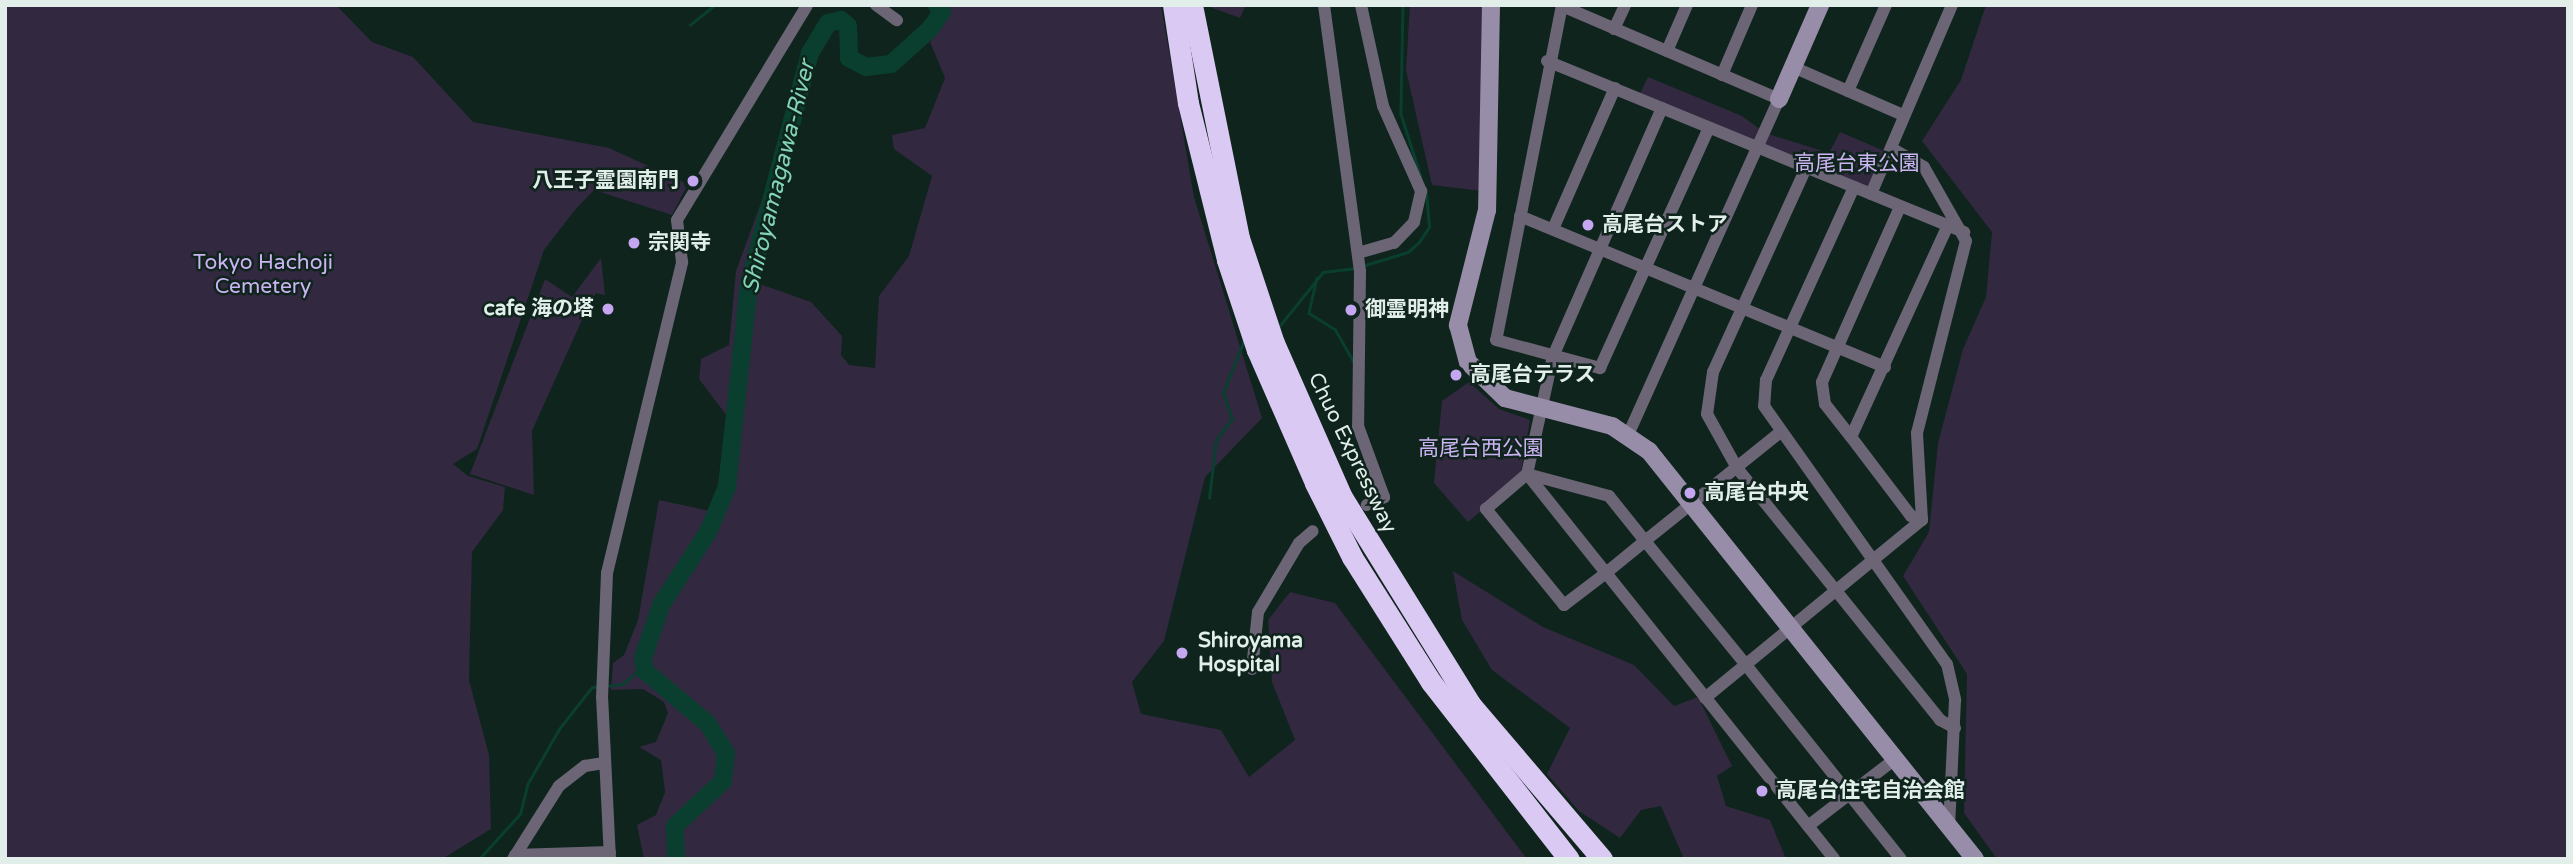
<!DOCTYPE html>
<meta charset="utf-8">
<style>
body{margin:0}
#map{position:relative;width:2573px;height:864px;overflow:hidden;background:#0f241c;font-family:"Varela Round","Noto Sans JP",sans-serif}
div>[style]{position:absolute}
.green>*{inset:0;background:#32283f}
.stream>*{height:2.5px;margin:-1.25px;padding:0 1.25px;transform-origin:1.25px;border-radius:1.25px;background:#0a3f30}
.river>*{height:18px;margin:-9px;padding:0 9px;transform-origin:9px;border-radius:9px;background:#0a3f30}
.street>*{height:12px;margin:-6px;padding:0 6px;transform-origin:6px;border-radius:6px;background:#6c6576}
.secondary>*{height:18px;margin:-9px;padding:0 9px;transform-origin:9px;border-radius:9px;background:#988da8}
.highway>*{height:21px;margin:-10.5px;padding:0 10.5px;transform-origin:10.5px;border-radius:10.5px;background:#d9c9f3}
.dots>*{width:19px;height:19px;translate:-50% -50%;box-sizing:border-box;border:4px solid #0f241c;border-radius:50%}
span{translate:-50% -50%;white-space:nowrap;text-align:center;line-height:1.15;-webkit-text-stroke:5px #0f241c;paint-order:stroke}
.park-label{font-size:21px;color:#ccb3f2}
.poi-label{font-size:21px;color:#e1eee9;font-weight:700}
.right{translate:-100% -50%;text-align:right}
.left{translate:0 -50%;text-align:left}
.street-label{font-size:21px;color:#e1eee9}
.water-label{font-size:23px;color:#83d4b6;font-style:italic}
.frame{position:absolute;inset:0;border:7px solid #e1eee9;pointer-events:none}
</style>
<div id="map">
<div class="green">
<i style="clip-path:polygon(5px 5px,336px 5px,372px 42px,413px 57px,473px 122px,609px 148px,688px 184px,672px 215px,594px 190px,574px 211px,544px 250px,477px 449px,453px 464px,468px 476px,505px 487px,503px 510px,472px 552px,469px 680px,489px 755px,491px 829px,442px 859px,5px 859px)"></i>
<i style="clip-path:polygon(933px 5px,1161px 5px,1194px 197px,1262px 418px,1205px 477px,1164px 641px,1132px 682px,1141px 714px,1221px 730px,1249px 777px,1295px 740px,1272px 682px,1268px 620px,1290px 592px,1335px 603px,1527px 859px,644px 859px,637px 825px,656px 815px,665px 792px,661px 760px,639px 747px,656px 742px,668px 713px,664px 702px,643px 689px,611px 690px,613px 663px,624px 655px,638px 620px,659px 500px,710px 511px,717px 492px,727px 416px,699px 379px,701px 359px,729px 345px,736px 271px,762px 200px,760px 284px,811px 302px,842px 336px,841px 355px,849px 365px,875px 368px,879px 296px,909px 256px,932px 176px,894px 149px,892px 135px,925px 128px,945px 78px,930px 42px,944px 24px)"></i>
<i style="clip-path:polygon(1204px 5px,1246px 5px,1240px 18px)"></i>
<i style="clip-path:polygon(1410px 5px,1484px 5px,1482px 191px,1432px 185px,1406px 70px)"></i>
<i style="clip-path:polygon(1986px 5px,2568px 5px,2568px 859px,1997px 859px,1964px 813px,1967px 674px,1903px 576px,1929px 532px,1938px 443px,1963px 349px,1986px 297px,1992px 232px,1922px 141px,1961px 80px)"></i>
<i style="clip-path:polygon(1648px 77px,1742px 116px,1765px 133px,1829px 153px,1840px 132px,1889px 153px,1871px 194px,1638px 98px)"></i>
<i style="clip-path:polygon(601px 258px,605px 295px,596px 293px,586px 311px,532px 431px,534px 495px,470px 474px,545px 279px,572px 297px)"></i>
<i style="clip-path:polygon(1469px 382px,1499px 409px,1530px 420px,1520px 478px,1468px 522px,1434px 483px,1442px 401px)"></i>
<i style="clip-path:polygon(1453px 571px,1543px 627px,1634px 665px,1674px 706px,1698px 697px,1732px 766px,1717px 776px,1726px 806px,1770px 820px,1786px 859px,1684px 859px,1661px 806px,1641px 810px,1620px 838px,1579px 811px,1547px 774px,1570px 728px,1492px 670px,1462px 620px)"></i>
</div>
<div class="stream">
<i style="left:1403px;top:5px;width:109px;rotate:91.1deg"></i>
<i style="left:1401px;top:114px;width:66px;rotate:72.4deg"></i>
<i style="left:690px;top:25px;width:32px;rotate:-39deg"></i>
<i style="left:1362px;top:266px;width:48px;rotate:-16.9deg"></i>
<i style="left:1408px;top:252px;width:15px;rotate:-42deg"></i>
<i style="left:1419px;top:242px;width:18px;rotate:-56deg"></i>
<i style="left:1429px;top:227px;width:37px;rotate:-95deg"></i>
<i style="left:1317px;top:278px;width:36px;rotate:103deg"></i>
<i style="left:1309px;top:313px;width:31px;rotate:32deg"></i>
<i style="left:1335px;top:329px;width:40px;rotate:60.3deg"></i>
<i style="left:1277px;top:329px;width:73px;rotate:-51.1deg"></i>
<i style="left:1323px;top:272px;width:33px;rotate:-7deg"></i>
<i style="left:1209px;top:498px;width:58px;rotate:-83.1deg"></i>
<i style="left:1216px;top:440px;width:26px;rotate:-53deg"></i>
<i style="left:1232px;top:419px;width:28px;rotate:-109deg"></i>
<i style="left:1223px;top:393px;width:57px;rotate:-68.4deg"></i>
<i style="left:606px;top:686px;width:17px;rotate:-7deg"></i>
<i style="left:623px;top:684px;width:28px;rotate:-41deg"></i>
<i style="left:479px;top:859px;width:61px;rotate:-47.7deg"></i>
<i style="left:520px;top:814px;width:32px;rotate:-76deg"></i>
<i style="left:528px;top:783px;width:62px;rotate:-60.1deg"></i>
<i style="left:559px;top:729px;width:53px;rotate:-51.8deg"></i>
<i style="left:592px;top:687px;width:7px;rotate:-8deg"></i>
</div>
<div class="river">
<i style="left:676px;top:859px;width:33px;rotate:-92deg"></i>
<i style="left:675px;top:826px;width:66px;rotate:-43.2deg"></i>
<i style="left:723px;top:781px;width:28px;rotate:-84deg"></i>
<i style="left:726px;top:753px;width:36px;rotate:-122deg"></i>
<i style="left:707px;top:723px;width:81px;rotate:-140deg"></i>
<i style="left:645px;top:671px;width:13px;rotate:-99deg"></i>
<i style="left:643px;top:658px;width:56px;rotate:-71.2deg"></i>
<i style="left:661px;top:605px;width:87px;rotate:-57.2deg"></i>
<i style="left:708px;top:532px;width:49px;rotate:-67.1deg"></i>
<i style="left:727px;top:487px;width:204px;rotate:-83.8deg"></i>
<i style="left:749px;top:284px;width:239px;rotate:-75.2deg"></i>
<i style="left:810px;top:53px;width:35px;rotate:-59deg"></i>
<i style="left:828px;top:23px;width:13px;rotate:-13deg"></i>
<i style="left:841px;top:20px;width:9px;rotate:41deg"></i>
<i style="left:848px;top:26px;width:32px;rotate:88deg"></i>
<i style="left:849px;top:58px;width:19px;rotate:28deg"></i>
<i style="left:866px;top:67px;width:25px;rotate:-7deg"></i>
<i style="left:891px;top:64px;width:51px;rotate:-41.8deg"></i>
<i style="left:929px;top:30px;width:22px;rotate:-54deg"></i>
<i style="left:942px;top:12px;width:9px;rotate:-126deg"></i>
</div>
<div class="street">
<i style="left:876px;top:5px;width:26px;rotate:36deg"></i>
<i style="left:1324px;top:5px;width:268px;rotate:82.3deg"></i>
<i style="left:1360px;top:271px;width:155px;rotate:90.7deg"></i>
<i style="left:1358px;top:426px;width:76px;rotate:69.9deg"></i>
<i style="left:1384px;top:497px;width:19px;rotate:155deg"></i>
<i style="left:1562px;top:5px;width:341px;rotate:101.1deg"></i>
<i style="left:1496px;top:340px;width:108px;rotate:15.1deg"></i>
<i style="left:1600px;top:368px;width:264px;rotate:-65.6deg"></i>
<i style="left:1562px;top:6px;width:236px;rotate:23.2deg"></i>
<i style="left:1779px;top:99px;width:366px;rotate:114.2deg"></i>
<i style="left:1614px;top:29px;width:26px;rotate:-65deg"></i>
<i style="left:1667px;top:51px;width:50px;rotate:-66.5deg"></i>
<i style="left:1547px;top:61px;width:451px;rotate:22.3deg"></i>
<i style="left:1793px;top:67px;width:120px;rotate:23.6deg"></i>
<i style="left:1722px;top:75px;width:76px;rotate:-66.8deg"></i>
<i style="left:1848px;top:91px;width:94px;rotate:-66.2deg"></i>
<i style="left:1662px;top:108px;width:271px;rotate:113.7deg"></i>
<i style="left:1553px;top:356px;width:121px;rotate:102.4deg"></i>
<i style="left:1527px;top:474px;width:492px;rotate:51.4deg"></i>
<i style="left:1806px;top:168px;width:224px;rotate:114.5deg"></i>
<i style="left:1713px;top:372px;width:42px;rotate:98.1deg"></i>
<i style="left:1707px;top:414px;width:62px;rotate:60.9deg"></i>
<i style="left:1737px;top:468px;width:324px;rotate:51.1deg"></i>
<i style="left:1940px;top:720px;width:17px;rotate:28deg"></i>
<i style="left:1854px;top:187px;width:212px;rotate:114.5deg"></i>
<i style="left:1766px;top:380px;width:26px;rotate:94deg"></i>
<i style="left:1764px;top:406px;width:316px;rotate:54.7deg"></i>
<i style="left:1947px;top:664px;width:37px;rotate:77deg"></i>
<i style="left:1955px;top:700px;width:126px;rotate:92.7deg"></i>
<i style="left:1871px;top:194px;width:206px;rotate:-66.8deg"></i>
<i style="left:1520px;top:216px;width:395px;rotate:22.5deg"></i>
<i style="left:1553px;top:229px;width:154px;rotate:-66.3deg"></i>
<i style="left:1358px;top:253px;width:37px;rotate:-16deg"></i>
<i style="left:1394px;top:243px;width:29px;rotate:-46deg"></i>
<i style="left:1414px;top:222px;width:32px;rotate:-77deg"></i>
<i style="left:1421px;top:191px;width:93px;rotate:-114.1deg"></i>
<i style="left:1383px;top:106px;width:103px;rotate:-102.3deg"></i>
<i style="left:1778px;top:434px;width:171px;rotate:141.2deg"></i>
<i style="left:1645px;top:541px;width:50px;rotate:140.6deg"></i>
<i style="left:1606px;top:573px;width:53px;rotate:142.7deg"></i>
<i style="left:1564px;top:605px;width:124px;rotate:-129.1deg"></i>
<i style="left:1486px;top:509px;width:54px;rotate:-40.5deg"></i>
<i style="left:1527px;top:474px;width:85px;rotate:15deg"></i>
<i style="left:1609px;top:496px;width:58px;rotate:51.3deg"></i>
<i style="left:1645px;top:541px;width:160px;rotate:50.8deg"></i>
<i style="left:1746px;top:665px;width:248px;rotate:51.4deg"></i>
<i style="left:1851px;top:437px;width:42px;rotate:-128.2deg"></i>
<i style="left:1825px;top:404px;width:22px;rotate:-98deg"></i>
<i style="left:1822px;top:382px;width:192px;rotate:-66deg"></i>
<i style="left:1922px;top:520px;width:12px;rotate:-160deg"></i>
<i style="left:1911px;top:516px;width:99px;rotate:-127.2deg"></i>
<i style="left:1851px;top:437px;width:231px;rotate:-65.4deg"></i>
<i style="left:1252px;top:669px;width:57px;rotate:-84deg"></i>
<i style="left:1258px;top:612px;width:80px;rotate:-59.3deg"></i>
<i style="left:1299px;top:543px;width:18px;rotate:-41deg"></i>
<i style="left:1705px;top:698px;width:281px;rotate:-39.4deg"></i>
<i style="left:1922px;top:520px;width:87px;rotate:-93.3deg"></i>
<i style="left:1917px;top:433px;width:198px;rotate:-75.7deg"></i>
<i style="left:1966px;top:241px;width:85px;rotate:-119.6deg"></i>
<i style="left:1924px;top:167px;width:38px;rotate:-150deg"></i>
<i style="left:1808px;top:826px;width:110px;rotate:-37.6deg"></i>
<i style="left:515px;top:855px;width:95px;rotate:-1.8deg"></i>
<i style="left:513px;top:859px;width:86px;rotate:-57.8deg"></i>
<i style="left:559px;top:786px;width:33px;rotate:-38deg"></i>
<i style="left:585px;top:766px;width:19px;rotate:-9deg"></i>
<i style="left:610px;top:859px;width:161px;rotate:-92.8deg"></i>
<i style="left:602px;top:698px;width:125px;rotate:-87.7deg"></i>
<i style="left:607px;top:573px;width:320px;rotate:-76.4deg"></i>
<i style="left:682px;top:262px;width:42px;rotate:-96.8deg"></i>
<i style="left:677px;top:220px;width:251px;rotate:-58.8deg"></i>
</div>
<div class="secondary">
<i style="left:1491px;top:5px;width:205px;rotate:91.1deg"></i>
<i style="left:1487px;top:210px;width:119px;rotate:104.2deg"></i>
<i style="left:1458px;top:325px;width:38px;rotate:75deg"></i>
<i style="left:1468px;top:362px;width:52px;rotate:44.2deg"></i>
<i style="left:1505px;top:398px;width:111px;rotate:14.7deg"></i>
<i style="left:1612px;top:426px;width:45px;rotate:34deg"></i>
<i style="left:1649px;top:451px;width:522px;rotate:51.37deg"></i>
<i style="left:1779px;top:99px;width:103px;rotate:-66.4deg"></i>
</div>
<div class="highway">
<i style="left:1173px;top:5px;width:99px;rotate:81.3deg"></i>
<i style="left:1188px;top:103px;width:162px;rotate:76deg"></i>
<i style="left:1227px;top:260px;width:95px;rotate:71.6deg"></i>
<i style="left:1257px;top:350px;width:145px;rotate:66.4deg"></i>
<i style="left:1315px;top:483px;width:83px;rotate:63.4deg"></i>
<i style="left:1352px;top:557px;width:148px;rotate:57.7deg"></i>
<i style="left:1431px;top:682px;width:224px;rotate:52.1deg"></i>
<i style="left:1192px;top:5px;width:238px;rotate:78.6deg"></i>
<i style="left:1239px;top:238px;width:111px;rotate:71.6deg"></i>
<i style="left:1274px;top:343px;width:168px;rotate:66.2deg"></i>
<i style="left:1342px;top:497px;width:245px;rotate:58.2deg"></i>
<i style="left:1471px;top:705px;width:202px;rotate:49.6deg"></i>
</div>
<div class="dots">
<i style="left:693px;top:181px;background:#c5a7f1"></i>
<i style="left:1588px;top:225px;background:#c5a7f1"></i>
<i style="left:634px;top:243px;background:#c5a7f1"></i>
<i style="left:608px;top:309px;background:#c5a7f1"></i>
<i style="left:1351px;top:310px;background:#c5a7f1"></i>
<i style="left:1456px;top:375px;background:#c5a7f1"></i>
<i style="left:1690px;top:493px;background:#c5a7f1"></i>
<i style="left:1182px;top:653px;background:#c5a7f1"></i>
<i style="left:1762px;top:791px;background:#c5a7f1"></i>
</div>
<div class="park-label">
<span style="left:1857px;top:164px">高尾台東公園</span>
<span style="left:263px;top:275px">Tokyo Hachoji<br>Cemetery</span>
<span style="left:1481px;top:449px">高尾台西公園</span>
</div>
<div class="poi-label">
<span class="right" style="left:679px;top:181px">八王子霊園南門</span>
<span class="left" style="left:1602px;top:225px">高尾台ストア</span>
<span class="left" style="left:648px;top:243px">宗関寺</span>
<span class="right" style="left:594px;top:309px">cafe 海の塔</span>
<span class="left" style="left:1365px;top:310px">御霊明神</span>
<span class="left" style="left:1470px;top:375px">高尾台テラス</span>
<span class="left" style="left:1704px;top:493px">高尾台中央</span>
<span class="left" style="left:1198px;top:653px">Shiroyama<br>Hospital</span>
<span class="left" style="left:1776px;top:791px">高尾台住宅自治会館</span>
</div>
<div class="street-label">
<span style="left:1352px;top:453px;rotate:64deg">Chuo Expressway</span>
</div>
<div class="water-label">
<span style="left:779px;top:177px;rotate:-76deg">Shiroyamagawa-River</span>
</div>
<div class="frame"></div>
</div>
